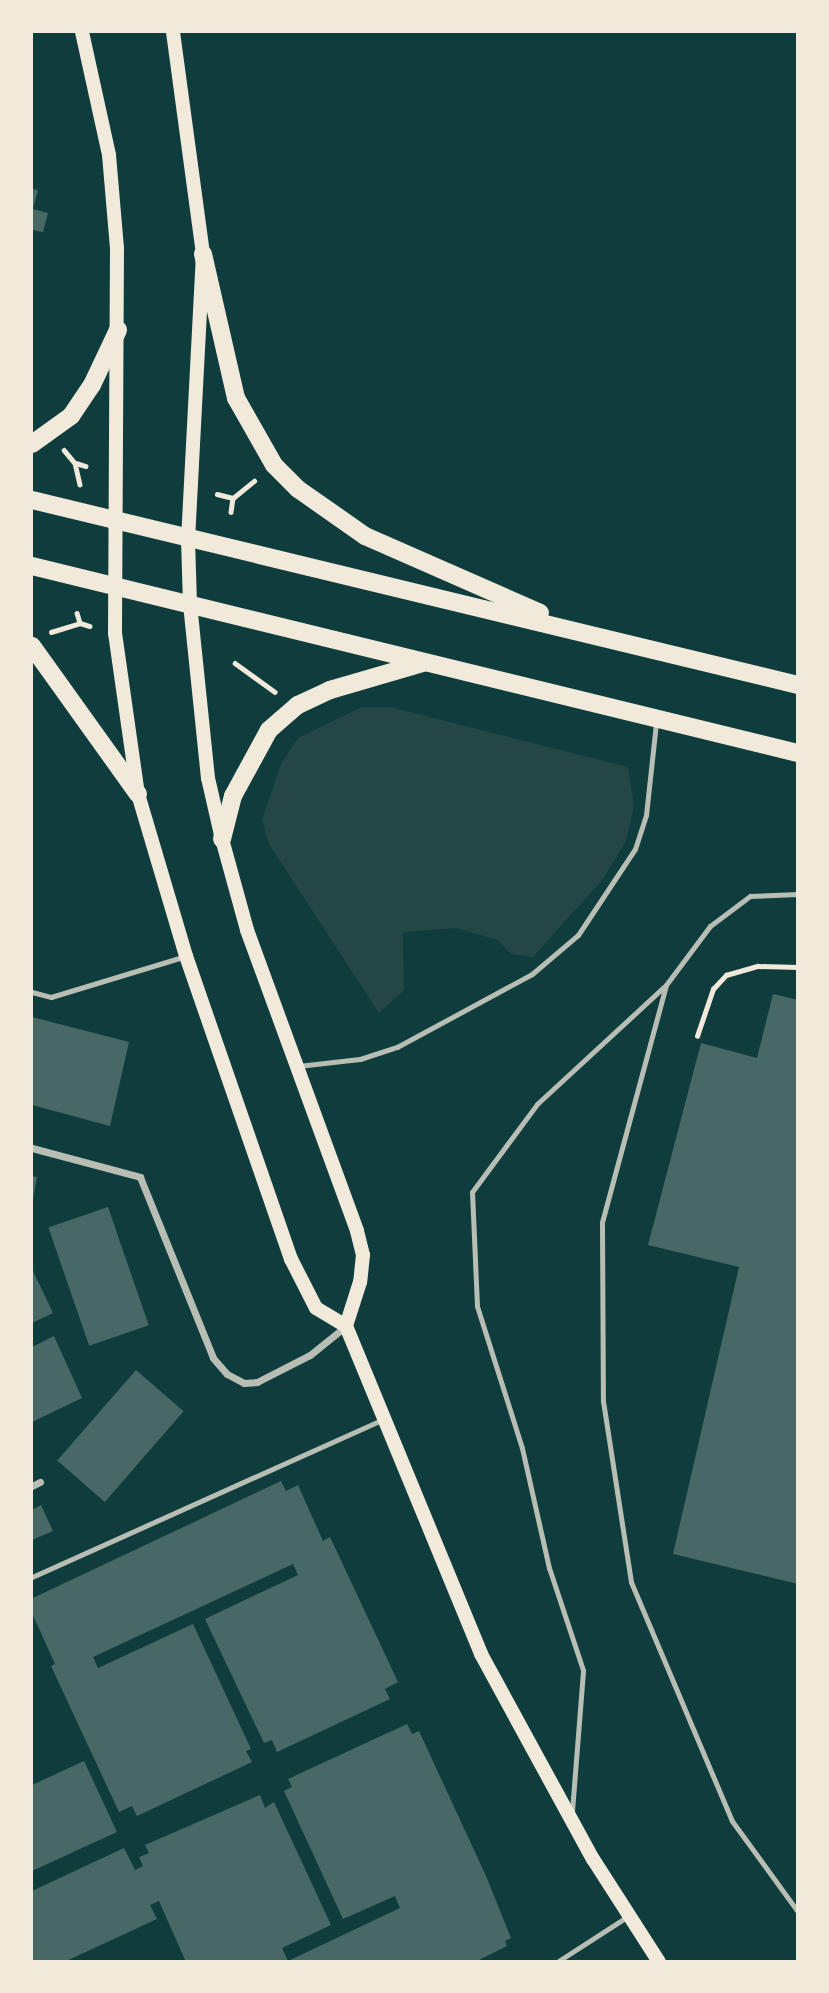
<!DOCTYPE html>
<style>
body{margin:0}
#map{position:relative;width:829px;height:1993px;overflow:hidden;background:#0f3d3e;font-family:"Sofia Sans Condensed",sans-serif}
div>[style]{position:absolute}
.green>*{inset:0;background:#244646}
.building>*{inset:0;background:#486865;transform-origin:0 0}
.path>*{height:4.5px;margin:-2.25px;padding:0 2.25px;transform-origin:2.25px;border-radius:2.25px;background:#f1e9da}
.service>*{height:5px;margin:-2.5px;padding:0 2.5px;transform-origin:2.5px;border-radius:2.5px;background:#b8beb3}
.minor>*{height:7px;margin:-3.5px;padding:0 3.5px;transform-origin:3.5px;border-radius:3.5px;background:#b8beb3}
.secondary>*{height:14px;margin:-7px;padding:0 7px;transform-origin:7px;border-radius:7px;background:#f1e9da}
.primary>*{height:18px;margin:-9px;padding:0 9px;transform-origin:9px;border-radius:9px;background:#f1e9da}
span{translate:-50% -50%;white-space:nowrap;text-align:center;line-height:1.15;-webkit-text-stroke:7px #f1e9da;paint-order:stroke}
.frame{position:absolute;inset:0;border:33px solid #f1e9da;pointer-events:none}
</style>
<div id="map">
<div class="green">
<i style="clip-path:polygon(362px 707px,390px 707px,628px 767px,634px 806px,626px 841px,603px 879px,533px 957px,511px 954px,498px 940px,456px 928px,403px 932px,404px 990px,379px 1013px,269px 844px,262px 820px,281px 764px,298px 738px)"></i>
</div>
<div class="building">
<i style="clip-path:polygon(32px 189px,38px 190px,33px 209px,48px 213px,43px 232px,32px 230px)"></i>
<i style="clip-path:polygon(773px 994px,798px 1000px,798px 1584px,673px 1554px,739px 1267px,648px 1245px,701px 1043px,757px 1058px)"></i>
<i style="clip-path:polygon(32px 1017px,129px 1042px,110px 1126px,32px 1105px)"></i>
<i style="clip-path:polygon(32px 1176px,37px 1177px,33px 1199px,32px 1199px)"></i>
<i style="left:108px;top:1207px;width:125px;height:63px;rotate:71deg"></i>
<i style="clip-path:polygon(32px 1269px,53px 1313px,32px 1323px)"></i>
<i style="clip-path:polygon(54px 1336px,82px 1398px,32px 1422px,32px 1347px)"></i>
<i style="left:136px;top:1370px;width:63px;height:120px;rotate:41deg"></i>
<i style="clip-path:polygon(281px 1481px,286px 1491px,298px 1485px,323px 1541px,330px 1537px,398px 1682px,385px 1689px,390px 1699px,277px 1752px,272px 1740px,264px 1743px,205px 1619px,298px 1575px,293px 1564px,93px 1657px,98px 1668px,193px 1624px,251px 1749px,246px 1751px,252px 1762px,137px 1816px,132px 1806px,119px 1812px,51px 1666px,55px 1664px,32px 1613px,33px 1598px)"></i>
<i style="clip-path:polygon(41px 1505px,53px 1531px,32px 1540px,32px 1510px)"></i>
<i style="clip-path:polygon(407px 1724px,412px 1734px,419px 1731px,486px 1876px,511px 1938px,505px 1941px,507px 1946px,475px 1962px,186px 1962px,159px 1901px,150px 1905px,157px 1919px,64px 1962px,32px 1962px,32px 1891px,124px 1848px,135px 1870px,143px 1866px,139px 1857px,149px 1853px,145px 1845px,260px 1795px,265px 1808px,274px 1802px,331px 1925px,282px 1948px,288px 1961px,400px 1908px,395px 1896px,343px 1919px,284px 1791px,292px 1787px,288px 1779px)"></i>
<i style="clip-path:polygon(84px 1761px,117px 1832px,32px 1871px,32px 1785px)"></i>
</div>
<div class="path">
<i style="left:64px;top:450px;width:17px;rotate:50deg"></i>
<i style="left:75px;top:463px;width:22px;rotate:77deg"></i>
<i style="left:76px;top:463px;width:10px;rotate:17deg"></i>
<i style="left:217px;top:494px;width:16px;rotate:14deg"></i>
<i style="left:233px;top:498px;width:14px;rotate:98deg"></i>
<i style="left:233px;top:498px;width:27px;rotate:-39deg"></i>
<i style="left:77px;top:613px;width:10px;rotate:73deg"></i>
<i style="left:80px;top:623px;width:10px;rotate:17deg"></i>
<i style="left:51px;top:632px;width:30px;rotate:-17deg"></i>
<i style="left:235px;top:663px;width:49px;rotate:35.9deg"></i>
<i style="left:697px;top:1036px;width:50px;rotate:-71.2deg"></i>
<i style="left:713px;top:989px;width:19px;rotate:-47deg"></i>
<i style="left:726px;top:975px;width:33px;rotate:-16deg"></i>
<i style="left:758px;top:966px;width:40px;rotate:1.4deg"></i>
</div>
<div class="service">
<i style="left:798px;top:894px;width:48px;rotate:177.6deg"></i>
<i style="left:750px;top:896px;width:50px;rotate:143.1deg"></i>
<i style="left:710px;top:926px;width:74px;rotate:126.7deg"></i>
<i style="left:666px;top:985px;width:246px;rotate:105.1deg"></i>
<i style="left:602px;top:1223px;width:178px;rotate:89.7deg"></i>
<i style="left:603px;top:1401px;width:183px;rotate:81.2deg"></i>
<i style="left:631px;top:1582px;width:259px;rotate:67.1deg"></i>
<i style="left:732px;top:1821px;width:112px;rotate:54deg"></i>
<i style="left:32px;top:992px;width:20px;rotate:15deg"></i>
<i style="left:51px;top:997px;width:141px;rotate:-16.9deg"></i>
<i style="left:298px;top:1066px;width:62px;rotate:-6.4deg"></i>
<i style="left:360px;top:1059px;width:39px;rotate:-18deg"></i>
<i style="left:397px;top:1047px;width:153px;rotate:-28.4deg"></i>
<i style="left:532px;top:974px;width:60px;rotate:-40.3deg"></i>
<i style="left:578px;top:935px;width:103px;rotate:-56.5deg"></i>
<i style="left:635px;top:849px;width:36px;rotate:-72deg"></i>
<i style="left:646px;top:815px;width:93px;rotate:-83.8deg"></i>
<i style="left:32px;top:1577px;width:385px;rotate:-24.2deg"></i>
<i style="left:572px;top:1811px;width:141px;rotate:-85.5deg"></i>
<i style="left:583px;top:1670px;width:108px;rotate:-108.4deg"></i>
<i style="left:549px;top:1568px;width:123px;rotate:-102.7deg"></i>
<i style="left:522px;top:1448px;width:149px;rotate:-107.6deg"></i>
<i style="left:477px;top:1306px;width:114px;rotate:-92.5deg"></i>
<i style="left:472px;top:1192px;width:109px;rotate:-53.5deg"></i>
<i style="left:537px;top:1104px;width:173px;rotate:-42.7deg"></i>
<i style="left:557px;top:1962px;width:85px;rotate:-32.9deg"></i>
</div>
<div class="minor">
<i style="left:32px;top:1148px;width:112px;rotate:15deg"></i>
<i style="left:140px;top:1177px;width:195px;rotate:68deg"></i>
<i style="left:213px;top:1358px;width:21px;rotate:49deg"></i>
<i style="left:227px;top:1374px;width:19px;rotate:28deg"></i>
<i style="left:244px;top:1383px;width:13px;rotate:-4deg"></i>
<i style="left:257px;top:1382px;width:59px;rotate:-27deg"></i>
<i style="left:310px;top:1355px;width:46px;rotate:-38.9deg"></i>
<i style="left:32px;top:1486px;width:9px;rotate:-27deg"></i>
</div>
<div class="secondary">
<i style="left:82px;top:32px;width:126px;rotate:77.6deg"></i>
<i style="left:109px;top:155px;width:93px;rotate:85.1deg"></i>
<i style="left:117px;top:248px;width:385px;rotate:90.3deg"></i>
<i style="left:115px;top:633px;width:163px;rotate:81.9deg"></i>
<i style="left:138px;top:794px;width:169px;rotate:73.5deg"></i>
<i style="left:186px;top:956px;width:321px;rotate:70.9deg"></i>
<i style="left:291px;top:1259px;width:55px;rotate:63deg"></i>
<i style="left:316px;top:1308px;width:35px;rotate:31deg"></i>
<i style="left:173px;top:32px;width:224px;rotate:82.3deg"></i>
<i style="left:203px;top:254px;width:286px;rotate:93deg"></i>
<i style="left:188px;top:540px;width:64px;rotate:88.2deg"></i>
<i style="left:190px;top:604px;width:175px;rotate:84.1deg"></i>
<i style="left:208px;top:778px;width:63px;rotate:77.1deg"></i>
<i style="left:222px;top:839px;width:94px;rotate:74.6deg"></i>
<i style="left:247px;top:930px;width:320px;rotate:69.9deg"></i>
<i style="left:357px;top:1231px;width:25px;rotate:76deg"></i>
<i style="left:363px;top:1255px;width:27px;rotate:96deg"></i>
<i style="left:360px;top:1282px;width:46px;rotate:107.7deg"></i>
<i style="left:346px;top:1326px;width:355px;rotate:67.6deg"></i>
<i style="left:481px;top:1654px;width:234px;rotate:61.4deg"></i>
<i style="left:593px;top:1859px;width:122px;rotate:57.3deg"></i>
</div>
<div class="primary">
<i style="left:203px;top:254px;width:148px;rotate:77.1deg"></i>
<i style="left:236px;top:398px;width:77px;rotate:60.4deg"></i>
<i style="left:274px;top:465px;width:34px;rotate:45deg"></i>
<i style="left:298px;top:489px;width:82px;rotate:35deg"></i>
<i style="left:365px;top:536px;width:191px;rotate:23.7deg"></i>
<i style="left:32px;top:444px;width:48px;rotate:-35.7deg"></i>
<i style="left:71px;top:416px;width:37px;rotate:-56deg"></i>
<i style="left:92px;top:385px;width:61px;rotate:-64.7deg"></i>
<i style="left:32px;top:500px;width:788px;rotate:13.58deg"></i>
<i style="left:32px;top:566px;width:788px;rotate:13.72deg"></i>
<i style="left:32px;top:646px;width:182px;rotate:54.4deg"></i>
<i style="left:222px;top:839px;width:44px;rotate:-75.7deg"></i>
<i style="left:233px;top:796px;width:75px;rotate:-61.4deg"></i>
<i style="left:269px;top:730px;width:38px;rotate:-41deg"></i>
<i style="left:298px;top:705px;width:35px;rotate:-25deg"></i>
<i style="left:330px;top:690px;width:97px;rotate:-16.2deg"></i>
</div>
<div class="frame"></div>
</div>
